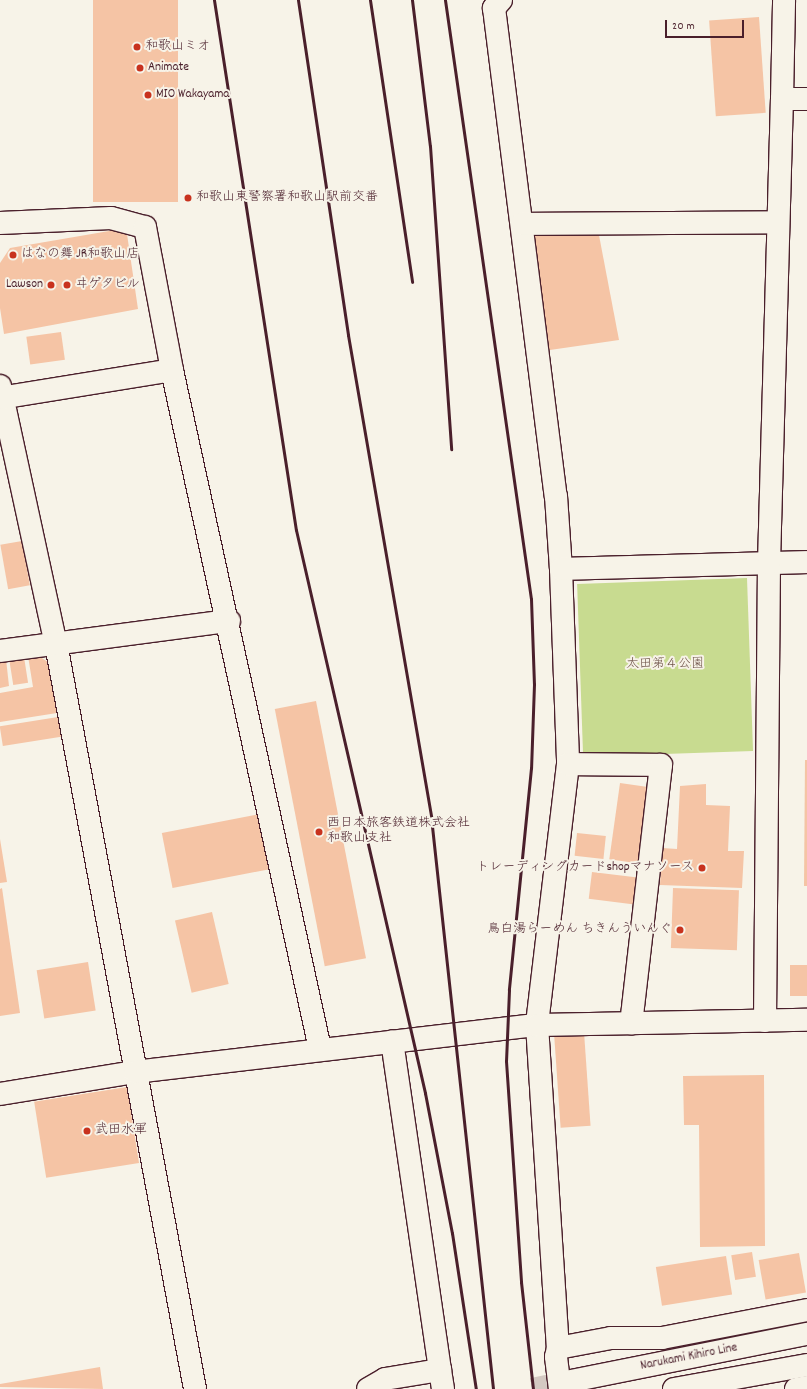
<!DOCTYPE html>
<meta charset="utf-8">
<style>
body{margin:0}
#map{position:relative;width:807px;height:1389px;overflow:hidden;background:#f7f3e8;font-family:Dekko,"Klee One",sans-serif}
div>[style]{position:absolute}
.green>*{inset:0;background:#c8db90;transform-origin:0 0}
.building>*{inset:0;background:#f5c4a5;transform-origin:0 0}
.secondary-tunnel>*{height:22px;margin-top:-11px;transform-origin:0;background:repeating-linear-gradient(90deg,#d4c9c2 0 22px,transparent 0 33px)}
.roads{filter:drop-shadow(1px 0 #4a1f2b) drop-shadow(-1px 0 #4a1f2b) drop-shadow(0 1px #4a1f2b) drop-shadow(0 -1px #4a1f2b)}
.street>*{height:22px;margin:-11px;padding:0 11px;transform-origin:11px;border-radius:11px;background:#f7f3e8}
.secondary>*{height:22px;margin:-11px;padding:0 11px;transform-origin:11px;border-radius:11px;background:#f7f3e8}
.rail>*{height:3px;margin:-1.5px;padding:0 1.5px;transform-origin:1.5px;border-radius:1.5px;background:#4a1f2b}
.dots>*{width:11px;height:11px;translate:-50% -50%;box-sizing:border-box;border:2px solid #f7f3e8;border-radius:50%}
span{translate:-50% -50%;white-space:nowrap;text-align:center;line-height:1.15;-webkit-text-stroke:4px #f7f3e8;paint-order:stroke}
.poi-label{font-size:13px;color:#4a1f2b}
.left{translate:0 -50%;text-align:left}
.right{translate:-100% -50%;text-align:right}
.park-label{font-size:13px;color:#6a4e44}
.street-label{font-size:13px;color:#4a1f2b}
.scale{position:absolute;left:665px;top:20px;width:79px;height:18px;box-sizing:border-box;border:2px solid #4a1f2b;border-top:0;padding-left:5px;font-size:12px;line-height:14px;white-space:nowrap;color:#4a1f2b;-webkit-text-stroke:3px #f7f3e8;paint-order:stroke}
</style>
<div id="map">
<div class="green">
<i style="left:747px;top:578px;width:173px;height:170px;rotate:88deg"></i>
</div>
<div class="building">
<i style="left:93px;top:0;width:85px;height:202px"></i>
<i style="left:759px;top:17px;width:96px;height:50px;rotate:86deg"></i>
<i style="clip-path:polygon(115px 230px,127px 234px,138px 309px,4px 334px,0 308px,0 263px,10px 248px)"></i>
<i style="clip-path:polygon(530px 230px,598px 230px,619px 340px,543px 351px)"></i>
<i style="left:61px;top:332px;width:28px;height:35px;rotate:82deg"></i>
<i style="left:22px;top:541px;width:45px;height:22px;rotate:80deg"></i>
<i style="clip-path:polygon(37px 655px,48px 662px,57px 713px,0 722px,0 693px,33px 687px,28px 656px)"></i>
<i style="left:24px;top:657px;width:26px;height:15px;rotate:81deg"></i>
<i style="clip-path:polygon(6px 659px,9px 686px,0 688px,0 660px)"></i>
<i style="left:316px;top:701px;width:262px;height:42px;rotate:79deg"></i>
<i style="left:58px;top:717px;width:20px;height:59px;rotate:81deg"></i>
<i style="clip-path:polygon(805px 760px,807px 760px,807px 886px,804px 886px)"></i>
<i style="left:620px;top:783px;width:30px;height:77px;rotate:8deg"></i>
<i style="clip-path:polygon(706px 784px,706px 805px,730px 806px,728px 851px,744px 851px,742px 888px,660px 885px,662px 848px,677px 849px,680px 786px)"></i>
<i style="left:260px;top:814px;width:56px;height:100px;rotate:79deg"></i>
<i style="left:577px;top:833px;width:29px;height:23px;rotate:6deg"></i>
<i style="clip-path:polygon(0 839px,7px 882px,0 883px)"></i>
<i style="left:592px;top:872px;width:48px;height:27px;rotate:7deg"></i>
<i style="clip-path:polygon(2px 888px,20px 1013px,0 1016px,0 889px)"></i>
<i style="left:673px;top:888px;width:66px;height:60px;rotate:2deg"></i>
<i style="left:212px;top:912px;width:74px;height:38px;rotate:77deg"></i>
<i style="left:88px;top:962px;width:49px;height:52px;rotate:81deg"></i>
<i style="left:790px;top:965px;width:17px;height:31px"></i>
<i style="left:584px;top:1032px;width:94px;height:30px;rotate:86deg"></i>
<i style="clip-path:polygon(764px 1075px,765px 1246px,700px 1247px,699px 1125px,684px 1125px,683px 1076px)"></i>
<i style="left:127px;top:1087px;width:77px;height:94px;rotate:81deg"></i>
<i style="left:752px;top:1252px;width:25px;height:21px;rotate:81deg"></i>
<i style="left:799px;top:1253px;width:40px;height:41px;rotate:80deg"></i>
<i style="left:726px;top:1256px;width:39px;height:71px;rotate:81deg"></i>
<i style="clip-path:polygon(100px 1367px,103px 1389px,0 1387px,0 1384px)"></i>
</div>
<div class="secondary-tunnel">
<i style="left:532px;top:1389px;width:40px;rotate:-12deg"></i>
</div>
<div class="roads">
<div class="street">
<i style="left:501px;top:0;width:11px;rotate:131deg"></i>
<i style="left:494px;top:8px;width:492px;rotate:82.8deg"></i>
<i style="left:556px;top:496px;width:73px;rotate:86.1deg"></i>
<i style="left:561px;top:569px;width:195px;rotate:87.9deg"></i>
<i style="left:568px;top:764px;width:263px;rotate:96.8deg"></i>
<i style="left:537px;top:1025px;width:324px;rotate:86.3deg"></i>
<i style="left:558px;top:1348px;width:9px;rotate:103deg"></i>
<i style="left:556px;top:1357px;width:32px;rotate:83deg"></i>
<i style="left:0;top:223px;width:111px;rotate:-2.6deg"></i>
<i style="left:111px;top:218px;width:35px;rotate:15deg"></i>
<i style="left:145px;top:227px;width:146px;rotate:79.3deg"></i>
<i style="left:172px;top:370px;width:695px;rotate:77.7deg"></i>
<i style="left:522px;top:224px;width:256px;rotate:-0.4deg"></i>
<i style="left:0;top:386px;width:264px;rotate:77.8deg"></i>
<i style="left:56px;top:644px;width:758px;rotate:79.43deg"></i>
<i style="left:0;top:398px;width:174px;rotate:-9.2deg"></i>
<i style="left:561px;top:569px;width:246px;rotate:-1.6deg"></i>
<i style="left:0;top:651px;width:231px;rotate:-7.5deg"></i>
<i style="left:568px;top:764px;width:93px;rotate:0.6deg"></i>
<i style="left:661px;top:765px;width:260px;rotate:96.6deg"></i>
<i style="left:765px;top:1021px;width:458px;rotate:-89.5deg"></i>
<i style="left:769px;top:563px;width:464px;rotate:-88.4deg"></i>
<i style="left:782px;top:99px;width:25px"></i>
<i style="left:0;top:1094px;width:137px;rotate:-9.3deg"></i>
<i style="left:135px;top:1072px;width:405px;rotate:-6.7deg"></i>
<i style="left:537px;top:1025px;width:270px;rotate:-1.1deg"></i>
<i style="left:558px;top:1348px;width:54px;rotate:-10.7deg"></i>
<i style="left:611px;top:1338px;width:51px"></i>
<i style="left:662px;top:1338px;width:148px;rotate:-10.9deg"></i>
<i style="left:440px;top:1370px;width:19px;rotate:81deg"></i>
<i style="left:368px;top:1389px;width:20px;rotate:-30deg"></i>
<i style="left:385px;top:1379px;width:56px;rotate:-9.3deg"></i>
<i style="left:440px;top:1370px;width:332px;rotate:-98.3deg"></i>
<i style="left:796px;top:1389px;width:11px;rotate:-10deg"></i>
</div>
<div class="secondary">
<i style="left:782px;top:99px;width:99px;rotate:-88.8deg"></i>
<i style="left:571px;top:1381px;width:241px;rotate:-11.3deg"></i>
<i style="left:674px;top:1389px;width:135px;rotate:-10.2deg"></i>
</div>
</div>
<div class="rail">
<i style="left:214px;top:0;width:536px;rotate:81.21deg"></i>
<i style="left:296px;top:530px;width:578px;rotate:77.09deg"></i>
<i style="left:425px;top:1093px;width:143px;rotate:79.1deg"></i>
<i style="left:452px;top:1233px;width:158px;rotate:81.3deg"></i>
<i style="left:298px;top:0;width:339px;rotate:81.5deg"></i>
<i style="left:348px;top:335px;width:489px;rotate:80.2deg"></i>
<i style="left:431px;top:817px;width:575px;rotate:83.81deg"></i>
<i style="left:370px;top:0;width:285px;rotate:81.5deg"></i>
<i style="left:412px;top:0;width:147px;rotate:83deg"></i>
<i style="left:430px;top:146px;width:304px;rotate:86deg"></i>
<i style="left:445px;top:0;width:605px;rotate:81.83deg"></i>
<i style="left:531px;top:599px;width:85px;rotate:88deg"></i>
<i style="left:534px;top:684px;width:84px;rotate:92deg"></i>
<i style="left:531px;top:768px;width:223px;rotate:95.7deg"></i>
<i style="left:509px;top:990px;width:71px;rotate:92.4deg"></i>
<i style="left:506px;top:1061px;width:222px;rotate:86.1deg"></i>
<i style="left:521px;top:1282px;width:108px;rotate:83.6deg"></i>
</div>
<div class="dots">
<i style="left:137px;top:47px;background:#c8321e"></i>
<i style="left:140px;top:68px;background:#c8321e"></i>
<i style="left:148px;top:95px;background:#c8321e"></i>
<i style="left:188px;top:198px;background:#c8321e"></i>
<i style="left:13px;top:255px;background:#c8321e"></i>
<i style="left:51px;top:285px;background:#c8321e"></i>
<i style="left:67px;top:285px;background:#c8321e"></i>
<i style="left:319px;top:832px;background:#c8321e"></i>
<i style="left:702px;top:868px;background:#c8321e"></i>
<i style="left:680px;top:930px;background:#c8321e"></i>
<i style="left:87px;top:1131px;background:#c8321e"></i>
</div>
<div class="poi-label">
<span class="left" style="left:145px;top:47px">和歌山ミオ</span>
<span class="left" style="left:148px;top:68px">Animate</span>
<span class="left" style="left:156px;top:95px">MIO Wakayama</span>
<span class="left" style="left:196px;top:198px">和歌山東警察署和歌山駅前交番</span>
<span class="left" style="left:21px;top:255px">はなの舞 JR和歌山店</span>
<span class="right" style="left:43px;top:285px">Lawson</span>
<span class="left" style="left:75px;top:285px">ヰゲタビル</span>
<span class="left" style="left:327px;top:832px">西日本旅客鉄道株式会社<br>和歌山支社</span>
<span class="right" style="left:694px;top:868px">トレーディングカードshopマナソース</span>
<span class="right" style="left:672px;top:930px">鳥白湯らーめん ちきんういんぐ</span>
<span class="left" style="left:95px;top:1131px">武田水軍</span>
</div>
<div class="park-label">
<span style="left:665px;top:665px">太田第４公園</span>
</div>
<div class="street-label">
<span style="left:689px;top:1358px;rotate:-11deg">Narukami Kihiro Line</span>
</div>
<div class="scale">20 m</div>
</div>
